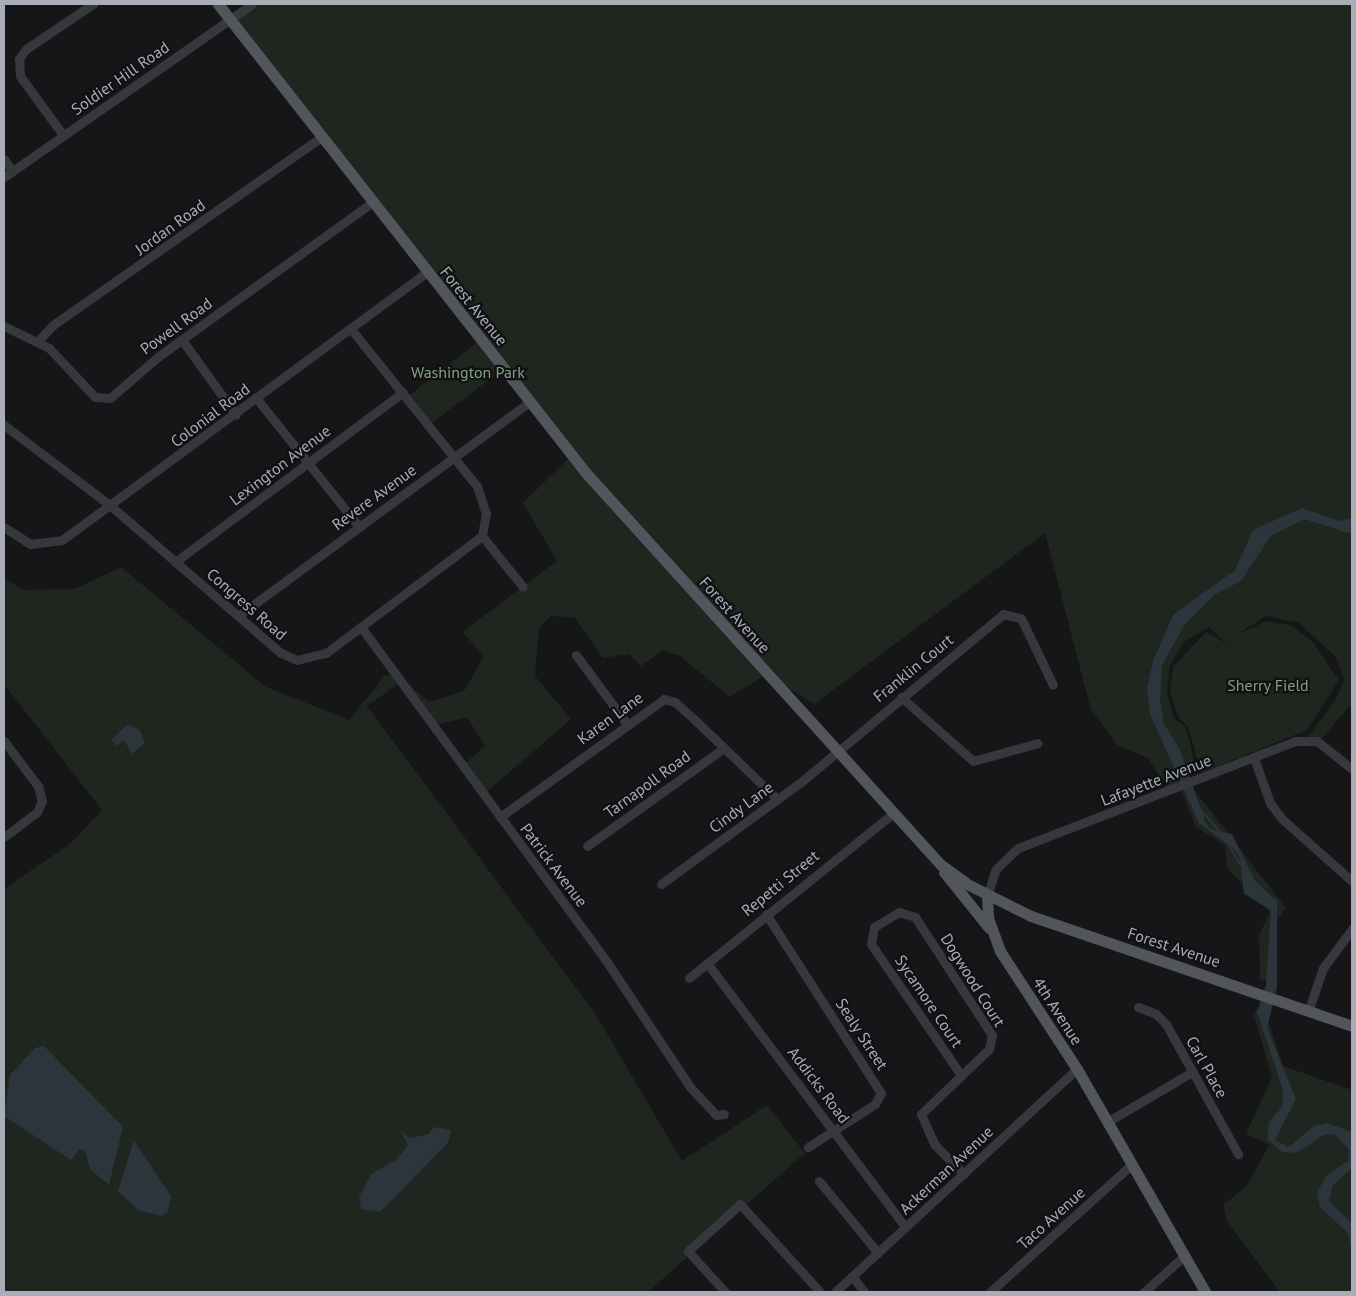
<!DOCTYPE html>
<style>
body{margin:0}
#map{position:relative;width:1356px;height:1296px;overflow:hidden;background:#161618;font-family:"PT Sans",sans-serif}
div>[style]{position:absolute}
.green>*{inset:0;background:#1e261f}
.water>*{inset:0;background:#2c353c}
.stream>*{height:2px;margin:-1px;padding:0 1px;transform-origin:1px;border-radius:1px;background:#2c353c}
.minor>*{height:9px;margin:-4.5px;padding:0 4.5px;transform-origin:4.5px;border-radius:4.5px;background:#37383d}
.major>*{height:11px;margin:-5.5px;padding:0 5.5px;transform-origin:5.5px;border-radius:5.5px;background:#53555c}
span{translate:-50% -50%;white-space:nowrap;text-align:center;line-height:1.15;-webkit-text-stroke:4.5px #111113;paint-order:stroke}
.street-label{font-size:16px;color:#a8adb8}
.park-label{font-size:16px;color:#7fa381}
.frame{position:absolute;inset:0;border:5px solid #a8adb8;pointer-events:none}
</style>
<div id="map">
<div class="green">
<i style="clip-path:polygon(252px 4px,1352px 4px,1352px 703px,1319px 742px,1306px 739px,1336px 699px,1344px 679px,1336px 657px,1299px 623px,1266px 616px,1235px 636px,1266px 621px,1290px 625px,1312px 641px,1339px 680px,1307px 730px,1201px 773px,1188px 726px,1179px 718px,1170px 693px,1173px 667px,1206px 632px,1228px 644px,1209px 627px,1184px 642px,1170px 665px,1167px 692px,1174px 718px,1185px 726px,1190px 743px,1195px 767px,1188px 782px,1286px 908px,1273px 925px,1269px 982px,1260px 979px,1259px 935px,1270px 912px,1227px 868px,1225px 845px,1196px 827px,1180px 787px,1168px 790px,1148px 758px,1118px 746px,1091px 710px,1045px 533px,814px 704px,766px 674px,730px 697px,680px 656px,663px 650px,641px 666px,629px 654px,603px 658px,575px 618px,551px 616px,539px 628px,535px 676px,571px 719px,483px 795px,462px 766px,485px 746px,467px 717px,432px 726px,401px 682px,367px 706px,596px 1015px,682px 1161px,767px 1105px,805px 1153px,648px 1292px,4px 1292px,4px 889px,71px 843px,102px 810px,4px 684px,4px 577px,22px 590px,75px 589px,121px 567px,266px 687px,349px 720px,385px 675px,400px 676px,429px 702px,464px 691px,484px 656px,462px 632px,557px 561px,523px 503px,571px 456px,503px 369px,429px 425px,407px 397px,480px 340px,231px 20px)"></i>
<i style="clip-path:polygon(1256px 1009px,1265px 1011px,1283px 1066px,1352px 1090px,1352px 1292px,1280px 1292px,1227px 1221px,1223px 1205px,1247px 1186px,1269px 1145px,1246px 1134px,1272px 1077px,1254px 1016px)"></i>
</div>
<div class="water">
<i style="clip-path:polygon(1302px 508px,1340px 521px,1352px 518px,1352px 534px,1304px 519px,1271px 536px,1241px 581px,1214px 595px,1185px 624px,1162px 665px,1160px 699px,1164px 724px,1180px 750px,1205px 821px,1210px 829px,1232px 834px,1255px 881px,1277px 901px,1277px 987px,1267px 1028px,1296px 1099px,1275px 1140px,1289px 1147px,1314px 1126px,1327px 1123px,1352px 1132px,1352px 1168px,1333px 1185px,1329px 1201px,1352px 1223px,1352px 1252px,1348px 1233px,1320px 1207px,1317px 1192px,1327px 1175px,1348px 1161px,1349px 1149px,1334px 1134px,1323px 1135px,1297px 1153px,1282px 1152px,1267px 1139px,1269px 1122px,1282px 1107px,1283px 1090px,1257px 1012px,1266px 985px,1271px 910px,1244px 894px,1240px 858px,1234px 849px,1199px 823px,1150px 714px,1147px 689px,1153px 661px,1173px 615px,1235px 570px,1253px 530px)"></i>
<i style="clip-path:polygon(128px 724px,140px 730px,145px 743px,132px 754px,124px 740px,117px 746px,111px 740px)"></i>
<i style="clip-path:polygon(44px 1046px,123px 1127px,109px 1185px,90px 1169px,86px 1152px,80px 1149px,71px 1160px,4px 1116px,10px 1075px,35px 1048px)"></i>
<i style="clip-path:polygon(434px 1127px,451px 1130px,448px 1143px,380px 1212px,361px 1209px,359px 1197px,371px 1174px,396px 1160px,408px 1145px,400px 1129px,409px 1138px,429px 1134px)"></i>
<i style="clip-path:polygon(134px 1140px,171px 1196px,168px 1212px,161px 1216px,138px 1210px,118px 1191px)"></i>
</div>
<div class="stream">
<i style="left:1200px;top:809px;width:28px;rotate:49deg"></i>
<i style="left:1227px;top:842px;width:26px;rotate:59deg"></i>
</div>
<div class="minor">
<i style="left:63px;top:135px;width:73px;rotate:-126.1deg"></i>
<i style="left:20px;top:76px;width:17px;rotate:-93deg"></i>
<i style="left:19px;top:59px;width:12px;rotate:-55deg"></i>
<i style="left:26px;top:49px;width:81px;rotate:-33.9deg"></i>
<i style="left:4px;top:159px;width:14px;rotate:56deg"></i>
<i style="left:4px;top:177px;width:302px;rotate:-34.9deg"></i>
<i style="left:4px;top:326px;width:50px;rotate:26.1deg"></i>
<i style="left:49px;top:348px;width:67px;rotate:46.8deg"></i>
<i style="left:95px;top:397px;width:15px;rotate:4deg"></i>
<i style="left:110px;top:398px;width:65px;rotate:-40.6deg"></i>
<i style="left:159px;top:356px;width:261px;rotate:-35.8deg"></i>
<i style="left:351px;top:329px;width:201px;rotate:51.3deg"></i>
<i style="left:477px;top:486px;width:28px;rotate:72deg"></i>
<i style="left:486px;top:513px;width:23px;rotate:100deg"></i>
<i style="left:482px;top:536px;width:65px;rotate:51.2deg"></i>
<i style="left:182px;top:340px;width:92px;rotate:54.2deg"></i>
<i style="left:38px;top:341px;width:22px;rotate:-47deg"></i>
<i style="left:53px;top:325px;width:326px;rotate:-35deg"></i>
<i style="left:257px;top:399px;width:164px;rotate:51.4deg"></i>
<i style="left:4px;top:425px;width:134px;rotate:37.1deg"></i>
<i style="left:111px;top:506px;width:225px;rotate:40.9deg"></i>
<i style="left:281px;top:653px;width:17px;rotate:24deg"></i>
<i style="left:297px;top:660px;width:30px;rotate:-14deg"></i>
<i style="left:326px;top:653px;width:195px;rotate:-36.9deg"></i>
<i style="left:4px;top:527px;width:31px;rotate:33deg"></i>
<i style="left:30px;top:544px;width:32px;rotate:-7deg"></i>
<i style="left:62px;top:540px;width:451px;rotate:-36.3deg"></i>
<i style="left:175px;top:562px;width:284px;rotate:-36.7deg"></i>
<i style="left:238px;top:616px;width:361px;rotate:-36.3deg"></i>
<i style="left:361px;top:627px;width:419px;rotate:53.7deg"></i>
<i style="left:609px;top:965px;width:146px;rotate:56.4deg"></i>
<i style="left:690px;top:1087px;width:38px;rotate:47deg"></i>
<i style="left:716px;top:1115px;width:8px;rotate:-7deg"></i>
<i style="left:576px;top:655px;width:86px;rotate:53.5deg"></i>
<i style="left:901px;top:697px;width:96px;rotate:41.6deg"></i>
<i style="left:973px;top:761px;width:67px;rotate:-15.5deg"></i>
<i style="left:4px;top:741px;width:56px;rotate:52.9deg"></i>
<i style="left:38px;top:786px;width:16px;rotate:75deg"></i>
<i style="left:42px;top:801px;width:12px;rotate:114deg"></i>
<i style="left:37px;top:812px;width:41px;rotate:142.9deg"></i>
<i style="left:1254px;top:758px;width:48px;rotate:70.4deg"></i>
<i style="left:1270px;top:803px;width:20px;rotate:53deg"></i>
<i style="left:1282px;top:819px;width:94px;rotate:41.5deg"></i>
<i style="left:500px;top:817px;width:202px;rotate:-35.7deg"></i>
<i style="left:664px;top:699px;width:11px;rotate:15deg"></i>
<i style="left:675px;top:702px;width:25px;rotate:42deg"></i>
<i style="left:694px;top:719px;width:115px;rotate:43.9deg"></i>
<i style="left:587px;top:846px;width:168px;rotate:-35.6deg"></i>
<i style="left:661px;top:884px;width:173px;rotate:-36.1deg"></i>
<i style="left:801px;top:782px;width:263px;rotate:-39.7deg"></i>
<i style="left:1003px;top:614px;width:18px;rotate:13deg"></i>
<i style="left:1021px;top:618px;width:74px;rotate:64.5deg"></i>
<i style="left:987px;top:896px;width:28px;rotate:-72deg"></i>
<i style="left:996px;top:869px;width:30px;rotate:-44deg"></i>
<i style="left:1018px;top:848px;width:297px;rotate:-21.1deg"></i>
<i style="left:1295px;top:741px;width:22px"></i>
<i style="left:1317px;top:741px;width:45px;rotate:38.7deg"></i>
<i style="left:766px;top:914px;width:213px;rotate:57.3deg"></i>
<i style="left:881px;top:1093px;width:13px;rotate:119deg"></i>
<i style="left:875px;top:1104px;width:80px;rotate:147.3deg"></i>
<i style="left:707px;top:963px;width:330px;rotate:53.1deg"></i>
<i style="left:689px;top:978px;width:261px;rotate:-38.9deg"></i>
<i style="left:1138px;top:1007px;width:19px;rotate:21deg"></i>
<i style="left:1156px;top:1014px;width:14px;rotate:45deg"></i>
<i style="left:1166px;top:1024px;width:149px;rotate:61deg"></i>
<i style="left:1309px;top:1009px;width:43px;rotate:-71.1deg"></i>
<i style="left:1323px;top:968px;width:49px;rotate:-53.4deg"></i>
<i style="left:961px;top:1075px;width:159px;rotate:-124.5deg"></i>
<i style="left:871px;top:944px;width:17px;rotate:-80deg"></i>
<i style="left:874px;top:927px;width:29px;rotate:-31deg"></i>
<i style="left:899px;top:912px;width:17px;rotate:17deg"></i>
<i style="left:915px;top:917px;width:141px;rotate:56.9deg"></i>
<i style="left:992px;top:1035px;width:14px;rotate:102deg"></i>
<i style="left:989px;top:1049px;width:94px;rotate:136.3deg"></i>
<i style="left:921px;top:1114px;width:34px;rotate:66deg"></i>
<i style="left:935px;top:1145px;width:41px;rotate:45deg"></i>
<i style="left:1107px;top:1122px;width:99px;rotate:-30.5deg"></i>
<i style="left:819px;top:1181px;width:93px;rotate:50.7deg"></i>
<i style="left:852px;top:1276px;width:20px;rotate:53deg"></i>
<i style="left:725px;top:1292px;width:55px;rotate:-132.1deg"></i>
<i style="left:688px;top:1251px;width:70px;rotate:-42.1deg"></i>
<i style="left:740px;top:1204px;width:119px;rotate:47.7deg"></i>
<i style="left:835px;top:1292px;width:329px;rotate:-42.7deg"></i>
<i style="left:990px;top:1292px;width:190px;rotate:-42deg"></i>
<i style="left:1144px;top:1292px;width:54px;rotate:-42deg"></i>
</div>
<div class="major">
<i style="left:218px;top:4px;width:596px;rotate:51.88deg"></i>
<i style="left:586px;top:473px;width:527px;rotate:47.84deg"></i>
<i style="left:940px;top:864px;width:36px;rotate:36deg"></i>
<i style="left:969px;top:885px;width:69px;rotate:26.6deg"></i>
<i style="left:1031px;top:916px;width:339px;rotate:18.9deg"></i>
<i style="left:944px;top:872px;width:72px;rotate:51.2deg"></i>
<i style="left:987px;top:896px;width:22px;rotate:87deg"></i>
<i style="left:988px;top:918px;width:35px;rotate:70deg"></i>
<i style="left:1000px;top:951px;width:141px;rotate:56.9deg"></i>
<i style="left:1077px;top:1069px;width:257px;rotate:60.1deg"></i>
</div>
<div class="street-label">
<span style="left:120px;top:78px;rotate:-35deg">Soldier Hill Road</span>
<span style="left:170px;top:227px;rotate:-36deg">Jordan Road</span>
<span style="left:474px;top:306px;rotate:51deg">Forest Avenue</span>
<span style="left:176px;top:326px;rotate:-36deg">Powell Road</span>
<span style="left:210px;top:415px;rotate:-37deg">Colonial Road</span>
<span style="left:280px;top:465px;rotate:-37deg">Lexington Avenue</span>
<span style="left:374px;top:497px;rotate:-36deg">Revere Avenue</span>
<span style="left:247px;top:604px;rotate:41deg">Congress Road</span>
<span style="left:735px;top:615px;rotate:48deg">Forest Avenue</span>
<span style="left:913px;top:668px;rotate:-39deg">Franklin Court</span>
<span style="left:610px;top:718px;rotate:-36deg">Karen Lane</span>
<span style="left:1156px;top:780px;rotate:-21deg">Lafayette Avenue</span>
<span style="left:647px;top:784px;rotate:-36deg">Tarnapoll Road</span>
<span style="left:741px;top:807px;rotate:-36deg">Cindy Lane</span>
<span style="left:554px;top:865px;rotate:53deg">Patrick Avenue</span>
<span style="left:780px;top:883px;rotate:-39deg">Repetti Street</span>
<span style="left:1174px;top:947px;rotate:18deg">Forest Avenue</span>
<span style="left:973px;top:980px;rotate:58deg">Dogwood Court</span>
<span style="left:929px;top:1001px;rotate:56deg">Sycamore Court</span>
<span style="left:1058px;top:1011px;rotate:57deg">4th Avenue</span>
<span style="left:862px;top:1034px;rotate:57deg">Sealy Street</span>
<span style="left:1207px;top:1067px;rotate:61deg">Carl Place</span>
<span style="left:819px;top:1085px;rotate:53deg">Addicks Road</span>
<span style="left:946px;top:1170px;rotate:-43deg">Ackerman Avenue</span>
<span style="left:1051px;top:1218px;rotate:-42deg">Taco Avenue</span>
</div>
<div class="park-label">
<span style="left:468px;top:372px">Washington Park</span>
<span style="left:1268px;top:685px">Sherry Field</span>
</div>
<div class="frame"></div>
</div>
